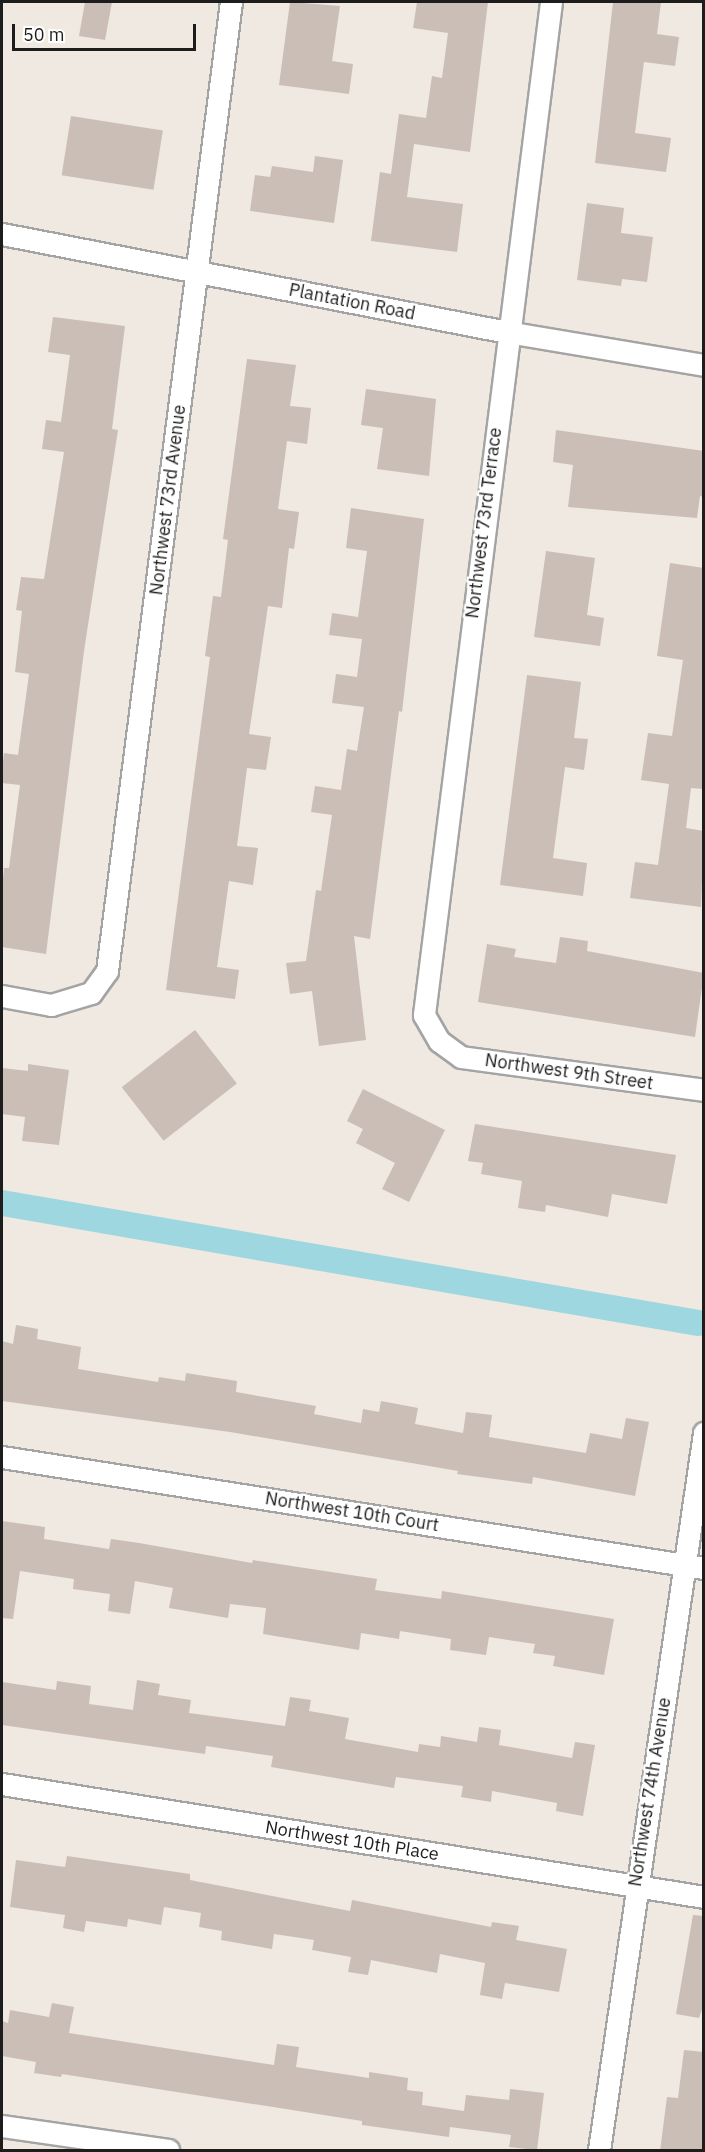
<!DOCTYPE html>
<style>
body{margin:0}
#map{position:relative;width:705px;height:2152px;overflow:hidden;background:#efe9e1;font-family:"IBM Plex Sans",sans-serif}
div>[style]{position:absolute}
.canal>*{height:26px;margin:-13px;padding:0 13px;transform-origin:13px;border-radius:13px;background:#9ed7e0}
.building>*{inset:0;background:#cbbeb7;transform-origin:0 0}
.roads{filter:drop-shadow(2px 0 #a4a4a4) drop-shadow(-2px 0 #a4a4a4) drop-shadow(0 2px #a4a4a4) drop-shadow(0 -2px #a4a4a4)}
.street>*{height:21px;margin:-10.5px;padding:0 10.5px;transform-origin:10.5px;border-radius:10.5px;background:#fff}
span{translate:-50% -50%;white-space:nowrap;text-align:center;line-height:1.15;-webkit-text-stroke:4.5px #fff;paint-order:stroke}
.street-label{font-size:18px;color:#1d1d1d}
.frame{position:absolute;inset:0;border:3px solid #1d1d1d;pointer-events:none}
.scale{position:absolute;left:12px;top:24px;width:184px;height:27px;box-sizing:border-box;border:3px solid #1d1d1d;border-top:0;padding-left:8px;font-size:18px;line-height:21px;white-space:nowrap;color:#1d1d1d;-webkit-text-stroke:4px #fff;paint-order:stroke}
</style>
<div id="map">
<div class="canal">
<i style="left:2px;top:1203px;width:706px;rotate:9.78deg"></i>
</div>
<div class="building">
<i style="clip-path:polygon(85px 2px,112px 2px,105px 40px,79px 36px)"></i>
<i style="clip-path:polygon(290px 2px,340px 6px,332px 61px,353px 64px,349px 94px,279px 85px)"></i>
<i style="clip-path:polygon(417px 2px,488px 2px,470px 152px,414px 144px,407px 197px,463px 204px,457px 252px,371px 241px,380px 172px,391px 174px,399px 114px,426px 118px,432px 76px,442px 78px,448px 33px,413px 28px)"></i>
<i style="clip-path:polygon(613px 2px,661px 2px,657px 34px,679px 37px,675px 66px,644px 62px,635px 133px,671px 138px,666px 172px,595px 163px)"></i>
<i style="left:71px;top:116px;width:93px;height:60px;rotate:9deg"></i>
<i style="clip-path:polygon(315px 156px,343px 160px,334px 223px,250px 211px,255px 175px,270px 177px,272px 166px,313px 172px)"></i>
<i style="clip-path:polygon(587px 203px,624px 208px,621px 233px,653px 237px,647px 282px,622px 279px,621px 286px,577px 280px)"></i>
<i style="clip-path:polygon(53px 317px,125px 326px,112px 429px,118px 430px,84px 651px,46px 954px,2px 947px,2px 889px,4px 868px,9px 868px,20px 785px,2px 783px,2px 770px,4px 753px,18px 755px,29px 674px,15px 672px,22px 611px,16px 610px,21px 577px,44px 579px,64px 452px,42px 449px,46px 420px,61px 422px,70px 355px,48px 352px)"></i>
<i style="clip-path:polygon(247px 359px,296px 365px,290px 406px,311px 408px,307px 444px,287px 441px,278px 509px,299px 512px,294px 549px,289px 548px,282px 608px,268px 606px,249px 734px,271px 737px,266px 770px,247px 768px,237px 846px,258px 848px,253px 885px,229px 881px,217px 967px,239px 970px,235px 999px,166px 990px,210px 657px,205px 656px,213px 596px,221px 597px,228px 540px,223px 539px)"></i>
<i style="clip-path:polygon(366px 389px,436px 399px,429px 476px,377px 469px,383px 428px,361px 425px)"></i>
<i style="clip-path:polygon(556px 430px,704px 451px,704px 497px,700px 496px,697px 518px,568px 507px,573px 465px,553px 462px)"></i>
<i style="clip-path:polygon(351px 508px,424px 519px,402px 712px,399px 711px,370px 939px,354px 936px,366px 1040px,319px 1046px,312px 991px,290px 994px,286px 963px,306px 961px,316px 890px,321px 891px,332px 815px,311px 812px,315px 786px,341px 790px,347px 749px,357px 751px,364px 707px,332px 703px,336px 674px,357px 677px,362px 639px,329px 635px,332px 613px,358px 617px,367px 551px,346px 548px)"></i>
<i style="clip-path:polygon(546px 551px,595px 558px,587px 615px,604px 618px,600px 646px,534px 637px)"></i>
<i style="clip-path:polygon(670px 563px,704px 568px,704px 789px,691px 788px,686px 828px,704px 831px,701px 907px,630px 898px,635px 862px,658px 865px,669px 784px,641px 780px,648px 733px,672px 736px,683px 660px,657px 656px)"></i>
<i style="clip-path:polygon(527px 675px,581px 682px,574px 738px,588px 739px,584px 770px,565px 767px,553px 858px,587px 863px,583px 896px,500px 885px)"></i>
<i style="clip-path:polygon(560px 937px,588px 941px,587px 951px,704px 973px,695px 1037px,478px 1002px,487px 944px,516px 949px,514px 957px,556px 963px)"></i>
<i style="left:195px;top:1030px;width:68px;height:93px;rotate:52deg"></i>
<i style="clip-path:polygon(28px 1064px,69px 1070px,59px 1145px,22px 1141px,25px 1117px,2px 1114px,2px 1068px,28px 1071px)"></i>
<i style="clip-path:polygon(363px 1089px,445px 1130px,409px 1202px,382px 1189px,395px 1163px,356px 1143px,363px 1129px,347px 1121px)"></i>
<i style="clip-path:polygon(475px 1124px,676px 1155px,667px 1204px,612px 1194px,608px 1217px,546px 1205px,545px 1212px,518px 1208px,522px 1181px,481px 1174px,483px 1163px,468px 1161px)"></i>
<i style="clip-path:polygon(16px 1325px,38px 1329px,37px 1339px,81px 1347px,78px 1369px,158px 1382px,159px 1377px,185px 1381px,186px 1373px,237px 1381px,236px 1392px,316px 1406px,314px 1414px,361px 1423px,363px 1409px,379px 1412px,381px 1401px,418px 1408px,415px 1424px,463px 1433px,466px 1412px,492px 1415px,489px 1437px,586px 1453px,590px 1433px,622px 1439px,626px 1418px,649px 1422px,635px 1496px,533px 1477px,532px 1484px,457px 1474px,458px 1471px,230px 1432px,2px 1401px,2px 1341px,13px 1344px)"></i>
<i style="clip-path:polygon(2px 1521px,45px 1527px,44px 1539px,109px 1549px,111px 1539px,139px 1543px,252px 1563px,253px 1560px,377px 1579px,375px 1590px,441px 1599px,442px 1591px,614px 1619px,604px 1675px,553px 1666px,555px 1656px,533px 1653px,535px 1644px,489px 1637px,486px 1655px,450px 1650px,451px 1639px,400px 1631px,399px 1639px,361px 1633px,359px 1650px,263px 1634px,266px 1608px,230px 1604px,228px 1618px,169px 1608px,173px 1588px,135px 1581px,130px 1614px,108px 1611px,110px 1594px,73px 1589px,74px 1579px,20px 1571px,13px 1619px,2px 1618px)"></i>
<i style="clip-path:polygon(137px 1680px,160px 1684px,158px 1695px,191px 1700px,189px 1713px,285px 1726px,290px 1697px,311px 1700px,309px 1711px,349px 1718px,345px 1739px,418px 1752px,419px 1744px,440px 1747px,441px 1736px,477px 1742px,479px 1727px,501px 1730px,499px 1745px,572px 1758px,575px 1742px,595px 1745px,583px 1816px,556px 1811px,557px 1803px,492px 1791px,491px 1802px,461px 1797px,463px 1786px,396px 1777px,394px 1788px,271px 1767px,273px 1756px,206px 1746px,205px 1754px,2px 1725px,2px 1682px,56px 1690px,57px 1681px,91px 1686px,89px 1704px,133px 1710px)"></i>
<i style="clip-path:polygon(67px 1856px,190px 1874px,190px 1880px,350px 1911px,352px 1900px,491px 1927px,492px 1922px,519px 1926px,516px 1940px,567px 1949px,559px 1992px,505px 1983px,502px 1999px,480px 1995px,485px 1963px,440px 1954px,437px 1973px,371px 1960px,368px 1975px,348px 1972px,351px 1957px,312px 1950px,314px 1940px,274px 1934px,272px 1949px,221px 1940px,222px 1931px,199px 1927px,201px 1913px,164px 1907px,161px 1925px,128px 1919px,127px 1927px,86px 1921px,84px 1932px,63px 1928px,65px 1915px,10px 1907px,16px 1860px,65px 1867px)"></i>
<i style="clip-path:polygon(693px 1915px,704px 1916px,704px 2004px,699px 2018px,676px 2014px)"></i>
<i style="clip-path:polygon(52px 2003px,74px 2007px,69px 2033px,274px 2065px,277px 2044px,299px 2047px,296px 2067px,369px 2078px,369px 2072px,408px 2078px,407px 2090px,423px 2092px,422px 2105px,464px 2111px,466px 2095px,509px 2100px,510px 2089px,544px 2093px,537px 2150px,509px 2147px,511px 2135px,450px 2127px,449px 2137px,362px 2125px,362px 2121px,62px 2074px,61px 2077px,34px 2073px,36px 2062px,2px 2056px,2px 2021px,8px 2023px,10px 2010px,49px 2017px)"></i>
<i style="clip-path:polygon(684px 2050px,704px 2052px,704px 2151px,660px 2151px,667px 2097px,678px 2098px)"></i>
</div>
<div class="roads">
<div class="street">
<i style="left:551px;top:2px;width:1021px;rotate:97.15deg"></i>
<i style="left:424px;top:1015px;width:30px;rotate:60deg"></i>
<i style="left:439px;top:1041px;width:27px;rotate:36deg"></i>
<i style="left:461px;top:1057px;width:245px;rotate:7.7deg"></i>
<i style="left:2px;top:234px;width:514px;rotate:10.98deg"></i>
<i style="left:507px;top:332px;width:200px;rotate:9.5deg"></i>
<i style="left:2px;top:996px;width:50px;rotate:10.4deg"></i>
<i style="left:51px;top:1005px;width:42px;rotate:-16.7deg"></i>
<i style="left:91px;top:993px;width:27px;rotate:-54deg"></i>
<i style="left:107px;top:971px;width:977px;rotate:-82.71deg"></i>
<i style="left:2px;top:1457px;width:711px;rotate:8.99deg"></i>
<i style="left:2px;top:1784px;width:711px;rotate:9.14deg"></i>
<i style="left:2px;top:2126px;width:168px;rotate:8.2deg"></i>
<i style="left:599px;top:2150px;width:725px;rotate:-81.67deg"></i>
</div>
</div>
<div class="street-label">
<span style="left:352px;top:302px;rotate:11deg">Plantation Road</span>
<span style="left:168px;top:500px;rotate:-83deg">Northwest 73rd Avenue</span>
<span style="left:484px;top:523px;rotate:-83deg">Northwest 73rd Terrace</span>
<span style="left:569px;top:1072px;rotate:8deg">Northwest 9th Street</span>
<span style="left:352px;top:1512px;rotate:9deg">Northwest 10th Court</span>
<span style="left:650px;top:1792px;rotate:-81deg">Northwest 74th Avenue</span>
<span style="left:352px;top:1841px;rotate:9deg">Northwest 10th Place</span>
</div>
<div class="frame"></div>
<div class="scale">50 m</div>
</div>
